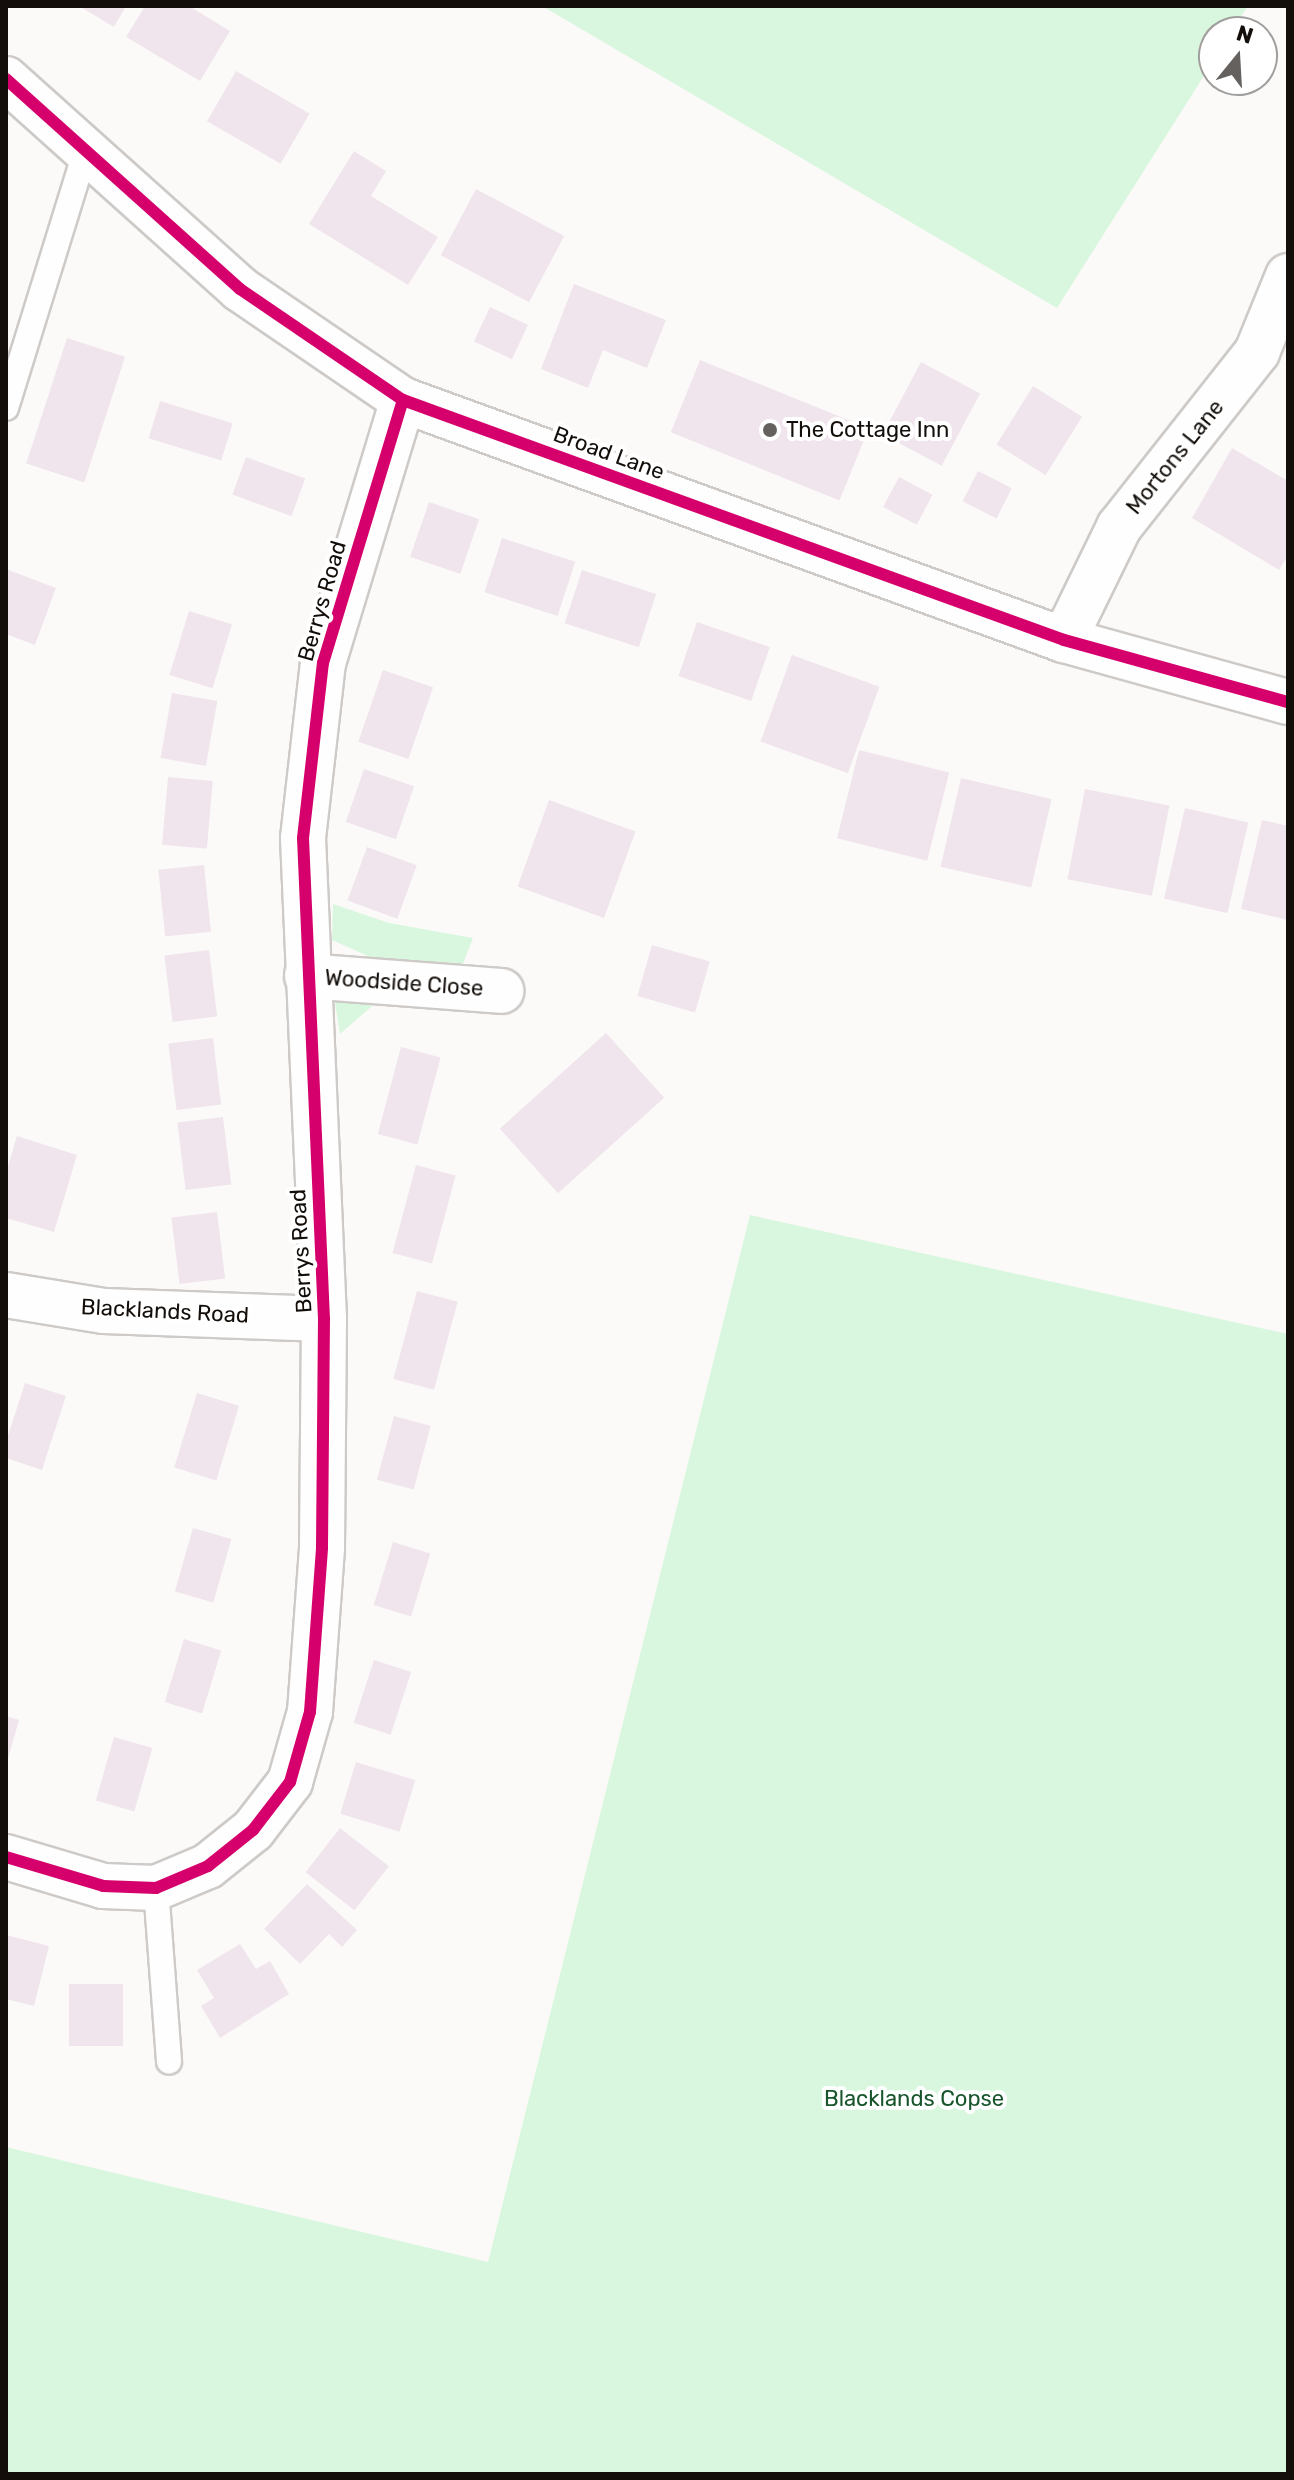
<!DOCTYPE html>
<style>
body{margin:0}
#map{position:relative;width:1294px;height:2480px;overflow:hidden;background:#fcfaf9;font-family:Rubik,sans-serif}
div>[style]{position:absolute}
.green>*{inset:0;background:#d9f7de}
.building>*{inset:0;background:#f0e5ec;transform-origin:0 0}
.roads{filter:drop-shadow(2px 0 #cdcac7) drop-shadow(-2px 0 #cdcac7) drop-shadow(0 2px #cdcac7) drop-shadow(0 -2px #cdcac7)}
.service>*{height:24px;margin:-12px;padding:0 12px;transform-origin:12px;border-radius:12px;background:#fffefe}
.minor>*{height:44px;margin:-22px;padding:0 22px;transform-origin:22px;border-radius:22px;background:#fffefe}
.tertiary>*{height:44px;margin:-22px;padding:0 22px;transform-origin:22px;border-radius:22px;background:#fffefe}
.cycleway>*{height:12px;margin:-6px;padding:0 6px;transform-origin:6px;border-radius:6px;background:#d6006c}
.dots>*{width:22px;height:22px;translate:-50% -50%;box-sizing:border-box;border:4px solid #fff;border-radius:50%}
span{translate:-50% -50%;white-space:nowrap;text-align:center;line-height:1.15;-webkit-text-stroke:8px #fff;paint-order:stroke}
.poi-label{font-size:22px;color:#130e0a}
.left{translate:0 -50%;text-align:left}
.street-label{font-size:22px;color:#130e0a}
.park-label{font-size:22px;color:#19552c}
.frame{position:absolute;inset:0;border:8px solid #130e0a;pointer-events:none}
.north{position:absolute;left:1198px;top:16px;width:80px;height:80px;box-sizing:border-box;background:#fff;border:2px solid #a19f9d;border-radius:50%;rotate:18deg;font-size:22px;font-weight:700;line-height:32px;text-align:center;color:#130e0a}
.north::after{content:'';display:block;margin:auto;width:28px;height:36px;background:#65615e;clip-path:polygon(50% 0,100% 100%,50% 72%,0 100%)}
</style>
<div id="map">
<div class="green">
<i style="clip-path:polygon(542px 6px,1248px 6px,1231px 32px,1214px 32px,1214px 60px,1057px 308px)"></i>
<i style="clip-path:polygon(333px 904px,389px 923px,473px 938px,460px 971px,370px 957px,332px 940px)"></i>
<i style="clip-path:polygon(358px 991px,386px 994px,340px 1034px,335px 1004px)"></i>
<i style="clip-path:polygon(750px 1215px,1288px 1334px,1288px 2474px,6px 2474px,6px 2147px,488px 2262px)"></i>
</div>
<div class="building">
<i style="clip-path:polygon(79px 6px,126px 6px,114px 27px)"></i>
<i style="clip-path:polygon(145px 6px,189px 6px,230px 31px,200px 81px,126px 37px)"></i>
<i style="left:236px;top:71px;width:85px;height:58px;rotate:30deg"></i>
<i style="clip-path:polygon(354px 151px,386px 171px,371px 196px,438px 237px,408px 285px,309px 224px)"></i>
<i style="left:476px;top:189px;width:100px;height:75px;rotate:28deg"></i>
<i style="clip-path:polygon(574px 284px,666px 320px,647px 368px,603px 350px,588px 388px,541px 369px)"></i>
<i style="left:490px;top:307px;width:42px;height:38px;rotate:25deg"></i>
<i style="left:67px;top:338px;width:61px;height:132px;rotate:18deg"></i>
<i style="left:700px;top:360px;width:182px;height:78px;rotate:22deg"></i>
<i style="left:921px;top:362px;width:67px;height:82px;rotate:28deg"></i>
<i style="left:1033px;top:386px;width:58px;height:69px;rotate:32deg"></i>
<i style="left:160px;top:401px;width:76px;height:39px;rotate:17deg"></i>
<i style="clip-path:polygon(1232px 448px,1288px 481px,1288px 555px,1279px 570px,1192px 518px)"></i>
<i style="left:246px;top:457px;width:63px;height:40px;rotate:20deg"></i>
<i style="left:978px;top:471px;width:38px;height:34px;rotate:27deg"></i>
<i style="left:899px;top:477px;width:38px;height:34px;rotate:28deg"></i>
<i style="left:429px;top:502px;width:53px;height:58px;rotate:19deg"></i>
<i style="left:502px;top:538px;width:77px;height:57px;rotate:18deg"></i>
<i style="clip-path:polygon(6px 569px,56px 588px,35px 645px,6px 634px)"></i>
<i style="left:582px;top:570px;width:78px;height:56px;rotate:18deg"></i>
<i style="left:189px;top:611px;width:45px;height:67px;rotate:17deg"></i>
<i style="left:697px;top:622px;width:77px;height:57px;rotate:19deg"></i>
<i style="left:792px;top:655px;width:93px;height:92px;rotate:20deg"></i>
<i style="left:383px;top:670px;width:53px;height:76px;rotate:19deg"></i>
<i style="left:172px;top:693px;width:46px;height:66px;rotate:10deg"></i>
<i style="left:859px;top:750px;width:93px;height:91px;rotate:14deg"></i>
<i style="left:364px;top:769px;width:53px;height:56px;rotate:19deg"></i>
<i style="left:168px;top:777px;width:45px;height:68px;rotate:5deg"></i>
<i style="left:961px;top:778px;width:93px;height:91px;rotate:13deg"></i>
<i style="left:1085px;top:789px;width:86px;height:92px;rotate:11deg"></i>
<i style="left:549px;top:800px;width:92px;height:92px;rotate:20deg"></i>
<i style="left:1185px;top:808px;width:65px;height:93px;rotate:13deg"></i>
<i style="clip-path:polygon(1262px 820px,1288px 826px,1288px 920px,1241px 909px)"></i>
<i style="left:367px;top:847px;width:53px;height:57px;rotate:20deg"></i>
<i style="left:204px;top:865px;width:67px;height:46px;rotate:84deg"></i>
<i style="left:652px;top:945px;width:60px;height:53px;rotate:16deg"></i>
<i style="left:209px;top:950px;width:67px;height:45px;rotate:83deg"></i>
<i style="left:606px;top:1033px;width:87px;height:143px;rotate:48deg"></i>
<i style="left:213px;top:1038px;width:67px;height:45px;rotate:83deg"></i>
<i style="left:401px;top:1047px;width:41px;height:90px;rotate:15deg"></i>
<i style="left:223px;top:1117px;width:68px;height:46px;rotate:83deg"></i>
<i style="clip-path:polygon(17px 1136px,77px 1155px,54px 1232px,6px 1218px,6px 1173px)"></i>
<i style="left:416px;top:1165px;width:41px;height:91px;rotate:15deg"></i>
<i style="left:217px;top:1212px;width:67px;height:46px;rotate:83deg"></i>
<i style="left:417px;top:1291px;width:42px;height:91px;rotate:15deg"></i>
<i style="clip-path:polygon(25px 1383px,66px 1396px,42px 1470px,6px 1458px,6px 1442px)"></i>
<i style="left:197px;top:1393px;width:44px;height:78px;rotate:17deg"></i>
<i style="left:394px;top:1416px;width:38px;height:66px;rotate:15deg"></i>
<i style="left:193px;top:1528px;width:40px;height:66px;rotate:16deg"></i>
<i style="left:393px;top:1542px;width:39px;height:66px;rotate:17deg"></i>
<i style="left:184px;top:1639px;width:39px;height:66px;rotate:17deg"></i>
<i style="left:374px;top:1660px;width:39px;height:66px;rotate:18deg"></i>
<i style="clip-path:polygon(6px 1716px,19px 1720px,7px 1762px,6px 1761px)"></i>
<i style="left:114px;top:1737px;width:40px;height:66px;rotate:16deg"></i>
<i style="left:356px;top:1762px;width:62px;height:54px;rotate:17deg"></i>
<i style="left:340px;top:1828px;width:62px;height:56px;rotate:38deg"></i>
<i style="clip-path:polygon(307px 1884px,357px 1930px,342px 1947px,329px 1934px,300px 1964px,264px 1929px)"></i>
<i style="clip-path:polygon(6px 1935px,49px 1946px,34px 2006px,6px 1999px)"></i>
<i style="clip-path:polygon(240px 1944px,256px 1969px,270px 1961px,289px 1994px,220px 2038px,201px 2006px,214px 1998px,197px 1970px)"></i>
<i style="left:69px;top:1984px;width:54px;height:62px"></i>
</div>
<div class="roads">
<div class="service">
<i style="left:6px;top:408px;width:270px;rotate:-72.8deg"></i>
<i style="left:156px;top:1888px;width:174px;rotate:85.7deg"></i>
</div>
<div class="minor">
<i style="left:1064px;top:640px;width:126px;rotate:-64deg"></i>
<i style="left:1119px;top:527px;width:223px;rotate:-51.7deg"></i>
<i style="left:1257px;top:352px;width:82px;rotate:-67.8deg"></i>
<i style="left:307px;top:976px;width:195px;rotate:4.4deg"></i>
<i style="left:6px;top:1295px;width:99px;rotate:9.3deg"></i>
<i style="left:104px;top:1311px;width:220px;rotate:2.1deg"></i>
<i style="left:6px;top:1857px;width:101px;rotate:16.6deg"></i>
<i style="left:103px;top:1886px;width:53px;rotate:2.2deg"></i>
<i style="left:156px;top:1888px;width:56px;rotate:-22.9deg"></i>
<i style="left:208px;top:1866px;width:58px;rotate:-38.7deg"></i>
<i style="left:253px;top:1830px;width:61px;rotate:-52.4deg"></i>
<i style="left:290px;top:1782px;width:73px;rotate:-74.1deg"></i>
<i style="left:310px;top:1712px;width:165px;rotate:-85.8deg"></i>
<i style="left:322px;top:1547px;width:228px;rotate:-89.5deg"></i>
<i style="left:324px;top:1319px;width:481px;rotate:-92.5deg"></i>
<i style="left:303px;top:838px;width:176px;rotate:-83.5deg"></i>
<i style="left:323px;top:663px;width:275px;rotate:-73.1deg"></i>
</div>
<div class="tertiary">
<i style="left:6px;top:79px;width:314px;rotate:41.9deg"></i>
<i style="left:240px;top:289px;width:197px;rotate:34.3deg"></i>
<i style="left:403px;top:400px;width:703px;rotate:19.96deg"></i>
<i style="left:1064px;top:640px;width:232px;rotate:15.5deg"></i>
</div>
</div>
<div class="cycleway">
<i style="left:6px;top:79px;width:314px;rotate:41.9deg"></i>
<i style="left:240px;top:289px;width:197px;rotate:34.3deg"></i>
<i style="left:403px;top:400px;width:703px;rotate:19.96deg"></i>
<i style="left:1064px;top:640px;width:232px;rotate:15.5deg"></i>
<i style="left:6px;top:1857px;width:101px;rotate:16.6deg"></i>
<i style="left:103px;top:1886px;width:53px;rotate:2.2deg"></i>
<i style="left:156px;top:1888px;width:56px;rotate:-22.9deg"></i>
<i style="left:208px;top:1866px;width:58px;rotate:-38.7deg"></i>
<i style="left:253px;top:1830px;width:61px;rotate:-52.4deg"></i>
<i style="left:290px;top:1782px;width:73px;rotate:-74.1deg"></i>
<i style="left:310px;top:1712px;width:165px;rotate:-85.8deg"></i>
<i style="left:322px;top:1547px;width:228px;rotate:-89.5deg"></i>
<i style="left:324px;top:1319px;width:481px;rotate:-92.5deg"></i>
<i style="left:303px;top:838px;width:176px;rotate:-83.5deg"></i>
<i style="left:323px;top:663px;width:275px;rotate:-73.1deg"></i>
</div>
<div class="dots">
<i style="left:770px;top:430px;background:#65615e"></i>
</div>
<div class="poi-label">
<span class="left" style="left:786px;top:430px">The Cottage Inn</span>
</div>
<div class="street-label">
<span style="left:609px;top:453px;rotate:20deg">Broad Lane</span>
<span style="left:1175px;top:457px;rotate:-51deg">Mortons Lane</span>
<span style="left:322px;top:601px;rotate:-74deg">Berrys Road</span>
<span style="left:404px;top:983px;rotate:4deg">Woodside Close</span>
<span style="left:301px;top:1251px;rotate:-93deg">Berrys Road</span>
<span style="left:165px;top:1311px;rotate:3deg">Blacklands Road</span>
</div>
<div class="park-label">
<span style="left:914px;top:2099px">Blacklands Copse</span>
</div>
<div class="frame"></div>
<div class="north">N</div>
</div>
